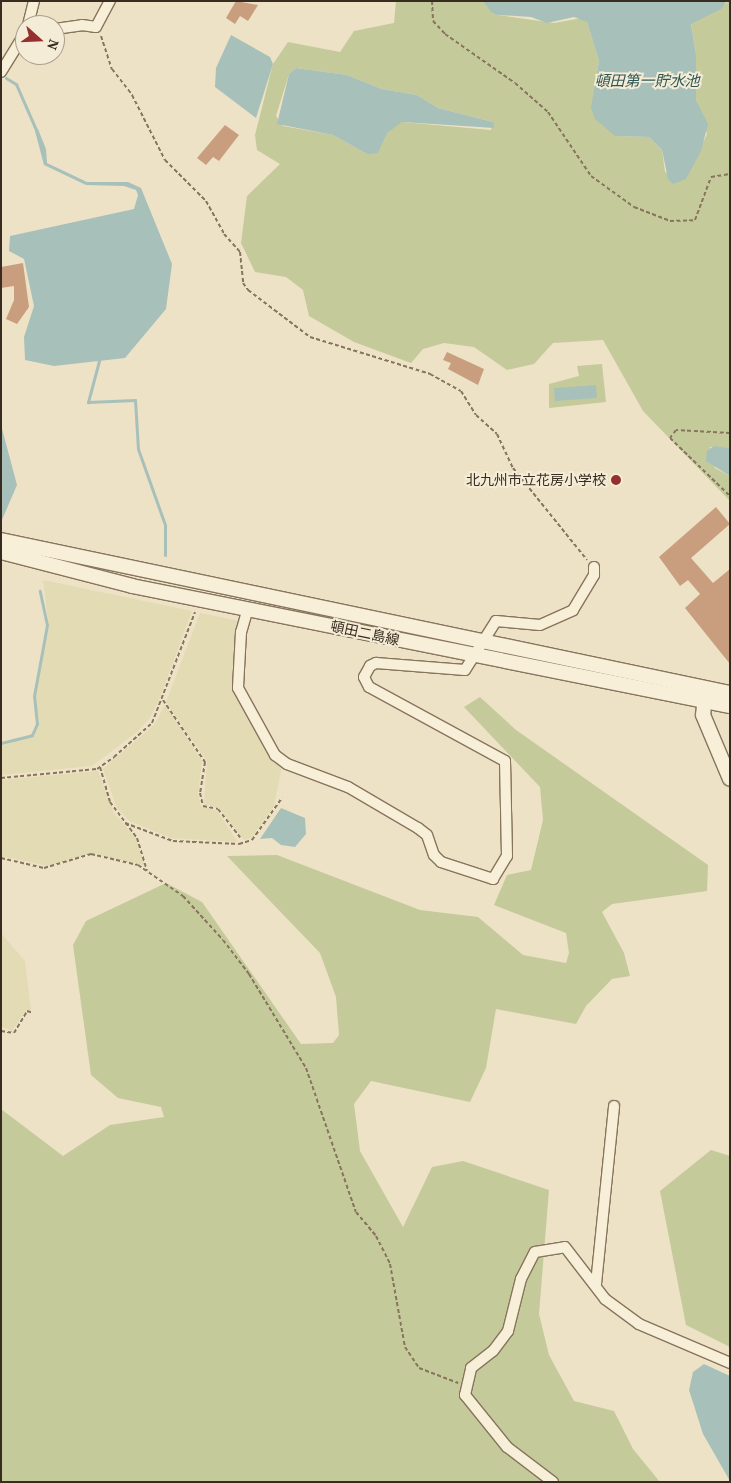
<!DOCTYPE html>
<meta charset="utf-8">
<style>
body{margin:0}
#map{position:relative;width:731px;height:1483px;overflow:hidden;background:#ede2c6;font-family:"Source Serif 4","Noto Sans JP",serif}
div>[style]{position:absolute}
.farmland>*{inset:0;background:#e2dbb4}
.green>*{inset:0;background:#c4ca9a}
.water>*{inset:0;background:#a8c0ba;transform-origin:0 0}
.stream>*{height:3px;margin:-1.5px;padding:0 1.5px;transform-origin:1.5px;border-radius:1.5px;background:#a8c0ba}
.building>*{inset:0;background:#c99e7e}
.path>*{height:2px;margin-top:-1px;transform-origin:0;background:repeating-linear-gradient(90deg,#87745d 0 4px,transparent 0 6.5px)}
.roads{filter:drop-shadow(1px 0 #87745d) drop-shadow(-1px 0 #87745d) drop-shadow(0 1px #87745d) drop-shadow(0 -1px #87745d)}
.street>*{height:10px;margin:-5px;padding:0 5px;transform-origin:5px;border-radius:5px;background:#f8efd9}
.secondary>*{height:14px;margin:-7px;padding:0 7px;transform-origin:7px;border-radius:7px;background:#f8efd9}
.dots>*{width:14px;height:14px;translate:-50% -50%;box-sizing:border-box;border:2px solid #f4ecd6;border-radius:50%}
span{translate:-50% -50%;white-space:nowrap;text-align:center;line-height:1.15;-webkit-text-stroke:4px #f4ecd6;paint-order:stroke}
.poi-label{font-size:14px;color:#382c20}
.right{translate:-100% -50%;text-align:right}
.street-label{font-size:14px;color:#382c20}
.water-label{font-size:15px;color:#305755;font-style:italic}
.frame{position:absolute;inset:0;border:2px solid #382c20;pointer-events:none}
.north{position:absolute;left:15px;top:15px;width:50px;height:50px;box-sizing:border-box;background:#f4ecd6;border:1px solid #a99f8d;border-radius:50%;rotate:110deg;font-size:14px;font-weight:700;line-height:20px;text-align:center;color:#382c20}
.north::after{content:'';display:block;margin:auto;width:18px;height:22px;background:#94302f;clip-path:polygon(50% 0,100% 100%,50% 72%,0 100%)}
</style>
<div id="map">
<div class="farmland">
<i style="clip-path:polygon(43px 580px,192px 611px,159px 700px,150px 718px,137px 732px,92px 766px,1px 775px,1px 746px,34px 735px,39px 726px,35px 695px,49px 628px)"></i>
<i style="clip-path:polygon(200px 613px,239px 621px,234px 690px,271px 759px,282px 766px,274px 806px,251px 838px,244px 840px,220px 809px,204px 804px,207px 761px,166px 702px)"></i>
<i style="clip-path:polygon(165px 705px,202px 761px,198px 794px,201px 806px,217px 811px,238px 842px,171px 838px,129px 821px,117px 808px,103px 769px,154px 725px)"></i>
<i style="clip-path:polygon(98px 771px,114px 813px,136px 838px,145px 866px,91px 853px,48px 866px,1px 856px,1px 780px)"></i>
<i style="clip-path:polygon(1px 933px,25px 961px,31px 1011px,26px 1010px,12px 1031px,1px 1026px)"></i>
</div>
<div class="green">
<i style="clip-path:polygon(evenodd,396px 1px,483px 1px,498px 15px,554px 23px,582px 18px,587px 22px,599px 61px,596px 80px,615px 136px,649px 137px,662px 150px,665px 172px,686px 179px,707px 134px,696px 100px,696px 54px,691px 23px,730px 1px,730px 448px,710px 447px,715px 468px,730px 476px,730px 501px,643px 411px,603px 340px,553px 343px,534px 364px,507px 370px,474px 347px,444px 343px,423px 349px,411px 363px,354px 342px,309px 316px,303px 290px,286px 277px,255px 272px,241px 243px,247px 196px,280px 164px,257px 150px,255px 135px,273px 64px,288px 42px,340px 52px,354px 31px,394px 23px,396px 1px,296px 68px,347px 75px,382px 89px,417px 95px,438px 108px,493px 122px,491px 130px,402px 122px,394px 125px,367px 154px,333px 135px,283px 126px,276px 116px,289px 74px,296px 68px)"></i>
<i style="clip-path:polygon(602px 364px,606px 402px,549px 408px,549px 384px,579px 376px,577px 366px)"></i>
<i style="clip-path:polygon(480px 697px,516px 730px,708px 865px,707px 891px,612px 904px,602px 912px,624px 953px,630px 976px,612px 979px,586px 1006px,576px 1024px,496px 1009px,486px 1068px,470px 1102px,371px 1081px,354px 1104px,360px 1151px,403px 1227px,432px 1167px,463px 1161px,549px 1190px,539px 1314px,549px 1355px,574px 1401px,614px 1411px,633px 1449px,660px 1482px,1px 1482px,1px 1109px,63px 1156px,110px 1125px,164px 1117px,161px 1107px,118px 1098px,91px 1075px,73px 945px,86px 921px,166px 883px,202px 902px,301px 1044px,333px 1043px,339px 1035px,336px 997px,320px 953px,227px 856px,277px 855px,420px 910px,478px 917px,523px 955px,566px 963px,569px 953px,566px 933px,494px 905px,507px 875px,531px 870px,543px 820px,540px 787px,464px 707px)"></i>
<i style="clip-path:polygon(711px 1150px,730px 1156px,730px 1347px,686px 1325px,660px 1191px)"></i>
</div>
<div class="water">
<i style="clip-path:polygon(483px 1px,727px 1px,721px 9px,691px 24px,696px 54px,696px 100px,708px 124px,701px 151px,686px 179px,673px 184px,668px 179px,662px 150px,649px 137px,615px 136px,595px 119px,591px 108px,599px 61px,587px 22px,574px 17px,547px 23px,531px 17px,498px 15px,491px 12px)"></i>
<i style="clip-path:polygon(231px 35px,270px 57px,273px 64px,256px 118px,215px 87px,216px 68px)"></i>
<i style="clip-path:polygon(296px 68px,347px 75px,382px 89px,417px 95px,438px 108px,493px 122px,494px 128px,402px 122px,387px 133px,378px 153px,367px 154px,333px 135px,277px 124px,289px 74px)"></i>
<i style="clip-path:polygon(38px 129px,46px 149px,47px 163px,87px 182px,128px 182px,141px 188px,172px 264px,166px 309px,125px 358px,54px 366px,25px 360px,24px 337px,34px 306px,24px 259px,9px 251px,10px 236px,134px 209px,138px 195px,136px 190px,124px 186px,86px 185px,44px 165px,35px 131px)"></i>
<i style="left:596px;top:385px;width:13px;height:42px;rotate:86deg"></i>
<i style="clip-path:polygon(1px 425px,17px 485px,1px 522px)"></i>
<i style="clip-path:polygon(714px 446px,730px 448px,730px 476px,706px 461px,707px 451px)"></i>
<i style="clip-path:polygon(281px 808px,305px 818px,306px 834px,295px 847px,281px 845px,272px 838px,260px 839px)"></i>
<i style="clip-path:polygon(704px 1364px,730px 1376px,730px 1481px,703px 1434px,689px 1390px,693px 1372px)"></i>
</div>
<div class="stream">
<i style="left:6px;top:78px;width:12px;rotate:31deg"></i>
<i style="left:16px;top:84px;width:52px;rotate:66.4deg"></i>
<i style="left:100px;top:357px;width:47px;rotate:104.9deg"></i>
<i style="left:88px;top:402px;width:47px;rotate:-2.4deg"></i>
<i style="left:135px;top:400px;width:49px;rotate:86.5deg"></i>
<i style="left:138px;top:449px;width:81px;rotate:70.4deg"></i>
<i style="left:165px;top:525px;width:30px;rotate:90deg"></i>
<i style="left:1px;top:743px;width:32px;rotate:-14deg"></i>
<i style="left:32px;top:735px;width:12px;rotate:-66deg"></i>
<i style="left:37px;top:724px;width:28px;rotate:-96deg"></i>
<i style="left:34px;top:696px;width:72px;rotate:-79.6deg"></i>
<i style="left:47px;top:625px;width:35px;rotate:-102deg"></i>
</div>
<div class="building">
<i style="clip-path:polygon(236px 1px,258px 5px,248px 21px,240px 16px,235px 24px,226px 18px)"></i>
<i style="clip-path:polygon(225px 125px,239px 135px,219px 161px,213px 157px,206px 165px,197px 158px)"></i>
<i style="clip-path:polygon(23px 263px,29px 307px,17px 324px,6px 319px,14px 300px,14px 286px,1px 288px,1px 267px)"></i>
<i style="clip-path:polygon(447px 352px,484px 369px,478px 385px,448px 369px,451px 363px,443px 360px)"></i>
<i style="clip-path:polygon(716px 507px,730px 524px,691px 558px,713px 583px,730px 569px,730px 664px,685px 608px,700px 594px,688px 580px,680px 586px,659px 557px)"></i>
</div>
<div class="path">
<i style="left:432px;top:1px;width:20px;rotate:87deg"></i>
<i style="left:433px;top:21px;width:18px;rotate:47deg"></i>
<i style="left:445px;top:34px;width:85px;rotate:35deg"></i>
<i style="left:515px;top:83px;width:44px;rotate:41.3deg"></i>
<i style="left:548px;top:112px;width:77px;rotate:56.1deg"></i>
<i style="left:591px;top:176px;width:53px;rotate:35.8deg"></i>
<i style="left:634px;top:207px;width:39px;rotate:21deg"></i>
<i style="left:670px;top:221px;width:25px;rotate:-2deg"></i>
<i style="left:695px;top:220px;width:46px;rotate:-69.6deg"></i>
<i style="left:711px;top:177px;width:19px;rotate:-9deg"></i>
<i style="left:101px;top:36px;width:35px;rotate:72deg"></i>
<i style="left:112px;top:69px;width:33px;rotate:52deg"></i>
<i style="left:132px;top:95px;width:73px;rotate:63.1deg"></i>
<i style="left:165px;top:160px;width:58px;rotate:45deg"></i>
<i style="left:206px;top:201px;width:38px;rotate:61deg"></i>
<i style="left:224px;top:234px;width:24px;rotate:48deg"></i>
<i style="left:240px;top:252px;width:31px;rotate:84deg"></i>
<i style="left:243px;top:283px;width:9px;rotate:54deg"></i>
<i style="left:248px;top:290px;width:78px;rotate:37.2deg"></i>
<i style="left:310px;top:337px;width:126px;rotate:17.1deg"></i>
<i style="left:430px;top:374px;width:35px;rotate:29deg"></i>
<i style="left:461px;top:391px;width:28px;rotate:58deg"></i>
<i style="left:476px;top:415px;width:28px;rotate:42deg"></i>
<i style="left:497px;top:434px;width:38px;rotate:65deg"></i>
<i style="left:513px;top:468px;width:118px;rotate:51.2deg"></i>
<i style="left:730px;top:433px;width:54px;rotate:-176.8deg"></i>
<i style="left:676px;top:430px;width:10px;rotate:127deg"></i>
<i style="left:670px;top:438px;width:83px;rotate:44deg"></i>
<i style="left:163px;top:700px;width:75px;rotate:55.9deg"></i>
<i style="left:205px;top:762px;width:31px;rotate:99deg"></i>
<i style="left:200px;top:793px;width:13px;rotate:77deg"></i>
<i style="left:203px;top:806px;width:15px;rotate:11deg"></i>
<i style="left:218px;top:809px;width:36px;rotate:52deg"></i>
<i style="left:100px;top:767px;width:36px;rotate:74deg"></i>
<i style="left:110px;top:802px;width:45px;rotate:53.1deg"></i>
<i style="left:137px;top:838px;width:34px;rotate:73deg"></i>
<i style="left:1px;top:778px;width:96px;rotate:-5.4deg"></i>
<i style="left:97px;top:769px;width:21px;rotate:-35deg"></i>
<i style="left:114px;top:757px;width:51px;rotate:-41.8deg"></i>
<i style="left:152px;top:723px;width:119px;rotate:-68.8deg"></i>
<i style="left:125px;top:823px;width:51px;rotate:20.6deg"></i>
<i style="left:173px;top:841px;width:66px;rotate:2.6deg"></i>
<i style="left:239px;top:844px;width:14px;rotate:-17deg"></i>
<i style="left:252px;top:840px;width:52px;rotate:-54.5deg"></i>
<i style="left:1px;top:858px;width:44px;rotate:13.1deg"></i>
<i style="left:44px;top:868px;width:49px;rotate:-16.6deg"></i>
<i style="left:91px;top:854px;width:48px;rotate:13.2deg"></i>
<i style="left:138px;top:865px;width:55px;rotate:34.6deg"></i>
<i style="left:183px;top:896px;width:59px;rotate:47.7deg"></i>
<i style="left:223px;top:940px;width:43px;rotate:52.6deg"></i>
<i style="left:249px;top:974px;width:110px;rotate:58.8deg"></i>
<i style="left:306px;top:1068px;width:152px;rotate:70.9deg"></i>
<i style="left:356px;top:1212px;width:31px;rotate:50deg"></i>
<i style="left:376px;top:1236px;width:31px;rotate:63deg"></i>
<i style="left:390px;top:1264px;width:84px;rotate:79.8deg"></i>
<i style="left:405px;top:1347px;width:25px;rotate:56deg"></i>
<i style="left:419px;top:1368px;width:42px;rotate:21deg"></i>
<i style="left:1px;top:1031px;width:13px;rotate:9deg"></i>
<i style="left:14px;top:1033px;width:26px;rotate:-59deg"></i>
<i style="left:27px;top:1011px;width:6px;rotate:18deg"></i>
</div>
<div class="roads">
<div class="street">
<i style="left:28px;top:25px;width:25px;rotate:-76deg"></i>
<i style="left:55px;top:29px;width:27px;rotate:-8deg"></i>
<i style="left:82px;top:25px;width:14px;rotate:8deg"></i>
<i style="left:96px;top:27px;width:30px;rotate:-62deg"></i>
<i style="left:1px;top:72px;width:46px;rotate:-58.4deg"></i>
<i style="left:248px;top:608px;width:25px;rotate:106deg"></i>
<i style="left:241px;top:632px;width:56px;rotate:93.1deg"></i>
<i style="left:238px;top:688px;width:77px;rotate:61.1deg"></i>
<i style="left:275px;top:755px;width:15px;rotate:37deg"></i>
<i style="left:287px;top:764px;width:65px;rotate:20.7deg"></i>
<i style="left:348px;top:787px;width:81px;rotate:30.4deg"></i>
<i style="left:418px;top:828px;width:11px;rotate:38deg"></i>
<i style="left:427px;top:835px;width:21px;rotate:71deg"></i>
<i style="left:434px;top:855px;width:10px;rotate:45deg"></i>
<i style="left:441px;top:862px;width:55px;rotate:18.1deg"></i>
<i style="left:493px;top:879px;width:27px;rotate:-59deg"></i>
<i style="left:507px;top:856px;width:95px;rotate:-91.2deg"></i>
<i style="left:505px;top:761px;width:155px;rotate:-151.4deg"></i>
<i style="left:369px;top:687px;width:11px;rotate:-117deg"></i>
<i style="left:364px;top:677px;width:13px;rotate:-61deg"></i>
<i style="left:370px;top:666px;width:7px;rotate:-27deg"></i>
<i style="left:376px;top:663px;width:89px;rotate:4.5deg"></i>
<i style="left:465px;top:670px;width:58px;rotate:-57.7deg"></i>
<i style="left:496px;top:621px;width:44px;rotate:5.2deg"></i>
<i style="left:540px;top:625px;width:36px;rotate:-24deg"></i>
<i style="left:573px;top:610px;width:41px;rotate:-59deg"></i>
<i style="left:594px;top:575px;width:8px;rotate:-90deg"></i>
<i style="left:596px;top:1284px;width:179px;rotate:-84.2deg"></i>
<i style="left:553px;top:1482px;width:58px;rotate:-142.7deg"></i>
<i style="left:507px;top:1447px;width:67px;rotate:-128.9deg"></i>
<i style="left:465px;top:1395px;width:28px;rotate:-77deg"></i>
<i style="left:471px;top:1368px;width:28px;rotate:-38deg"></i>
<i style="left:493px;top:1351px;width:25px;rotate:-53deg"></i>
<i style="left:508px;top:1331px;width:54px;rotate:-76deg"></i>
<i style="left:521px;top:1279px;width:30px;rotate:-63deg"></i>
<i style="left:535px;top:1252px;width:30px;rotate:-9deg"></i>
<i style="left:565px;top:1247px;width:66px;rotate:52.4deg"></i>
<i style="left:605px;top:1299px;width:42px;rotate:36.3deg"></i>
<i style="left:639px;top:1324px;width:99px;rotate:23.2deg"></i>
</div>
<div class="secondary">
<i style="left:1px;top:540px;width:745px;rotate:11.85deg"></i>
<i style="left:1px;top:552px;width:135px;rotate:14.5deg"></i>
<i style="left:132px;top:586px;width:610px;rotate:11.35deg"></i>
<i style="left:705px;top:694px;width:21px;rotate:95deg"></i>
<i style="left:703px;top:715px;width:69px;rotate:67.1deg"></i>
</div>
</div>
<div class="dots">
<i style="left:616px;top:480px;background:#94302f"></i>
</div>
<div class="poi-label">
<span class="right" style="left:606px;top:480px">北九州市立花房小学校</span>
</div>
<div class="street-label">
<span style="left:365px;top:633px;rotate:12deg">頓田二島線</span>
</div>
<div class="water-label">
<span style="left:647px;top:81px">頓田第一貯水池</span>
</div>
<div class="frame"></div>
<div class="north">N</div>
</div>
